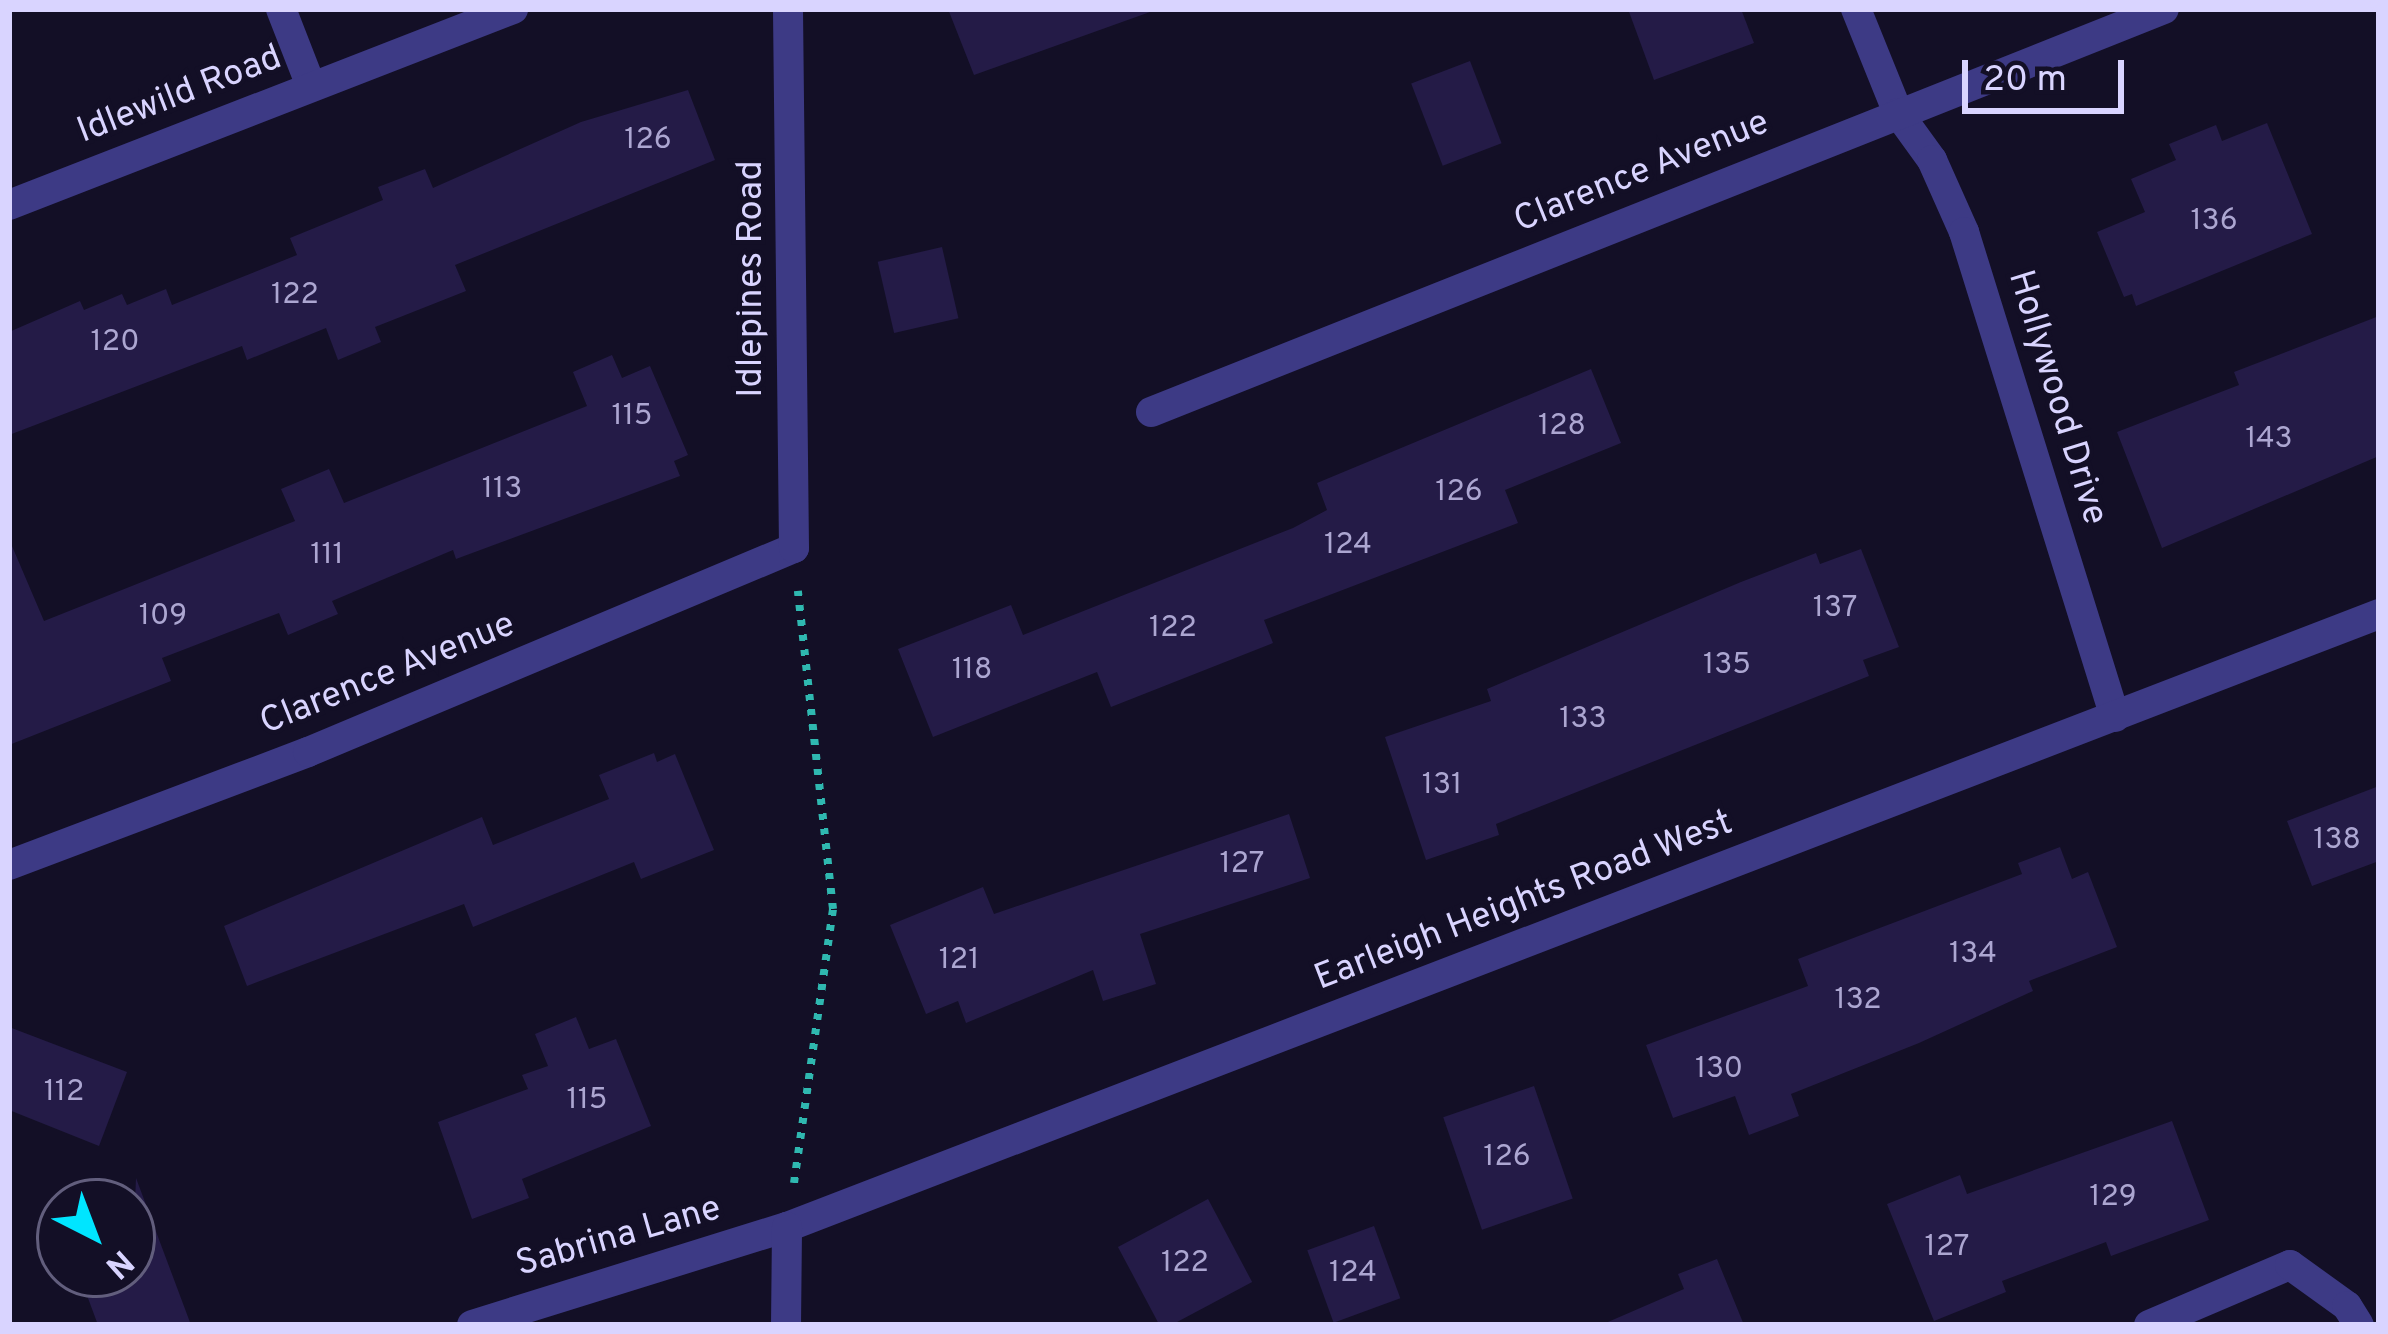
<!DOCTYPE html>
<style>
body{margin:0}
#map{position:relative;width:2388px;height:1334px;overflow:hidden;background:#130f26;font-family:Overpass,sans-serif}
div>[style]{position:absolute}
.building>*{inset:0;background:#241b47;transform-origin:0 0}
.path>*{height:8px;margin-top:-4px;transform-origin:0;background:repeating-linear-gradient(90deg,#2fb8b0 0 6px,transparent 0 15px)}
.minor>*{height:30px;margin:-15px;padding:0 15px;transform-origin:15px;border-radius:15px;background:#3d3a85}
span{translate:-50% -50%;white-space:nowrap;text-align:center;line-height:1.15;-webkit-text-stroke:9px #130f26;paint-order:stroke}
.number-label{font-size:30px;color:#aca6d1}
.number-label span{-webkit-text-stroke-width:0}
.street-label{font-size:36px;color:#d9d4ff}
.frame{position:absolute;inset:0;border:12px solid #d9d4ff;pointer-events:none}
.north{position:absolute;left:36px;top:1178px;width:120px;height:120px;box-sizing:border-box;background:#130f26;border:3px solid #625e7d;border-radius:50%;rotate:138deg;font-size:33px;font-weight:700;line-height:48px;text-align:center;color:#d9d4ff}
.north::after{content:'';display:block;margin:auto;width:42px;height:54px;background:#00e5ff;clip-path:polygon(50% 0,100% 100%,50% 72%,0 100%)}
.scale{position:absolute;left:1962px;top:60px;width:162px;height:54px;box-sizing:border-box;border:6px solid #d9d4ff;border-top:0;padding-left:15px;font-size:36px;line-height:42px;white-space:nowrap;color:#d9d4ff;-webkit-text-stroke:9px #130f26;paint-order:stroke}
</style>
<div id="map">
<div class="building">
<i style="clip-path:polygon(948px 9px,1150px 9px,1150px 12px,974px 75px)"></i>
<i style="clip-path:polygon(1628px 9px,1741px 9px,1754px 43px,1654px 80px)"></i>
<i style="left:1470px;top:61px;width:88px;height:63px;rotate:69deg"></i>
<i style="clip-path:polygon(688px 90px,715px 160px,455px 265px,466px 291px,375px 327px,381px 342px,338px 360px,326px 328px,247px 360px,242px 346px,9px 435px,9px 332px,80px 301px,84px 310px,122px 294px,127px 305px,166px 289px,172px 305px,297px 255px,290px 238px,383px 200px,378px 187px,425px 169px,433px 188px,581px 122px)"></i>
<i style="clip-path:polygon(2267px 123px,2312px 234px,2136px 306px,2132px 294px,2124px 297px,2097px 232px,2145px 212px,2131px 179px,2176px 160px,2169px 144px,2216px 125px,2222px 141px)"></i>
<i style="left:942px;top:247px;width:73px;height:66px;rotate:77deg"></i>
<i style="clip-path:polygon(2379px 316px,2379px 456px,2162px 548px,2117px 432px,2239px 385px,2234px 372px)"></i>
<i style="clip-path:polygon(612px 355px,622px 378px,650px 366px,688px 455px,674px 461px,680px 476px,456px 559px,453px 550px,332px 601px,338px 614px,288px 635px,279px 613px,162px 658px,171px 681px,9px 745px,9px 539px,44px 621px,295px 521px,281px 489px,329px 469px,344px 503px,587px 406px,573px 372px)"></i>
<i style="clip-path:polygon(1591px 369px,1621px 443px,1505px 490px,1518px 523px,1264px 620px,1273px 643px,1111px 707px,1097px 672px,933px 737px,898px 649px,1011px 605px,1023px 635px,1293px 528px,1327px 510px,1317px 483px)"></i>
<i style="clip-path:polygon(1861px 549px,1899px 647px,1863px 660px,1869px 676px,1496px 824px,1499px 835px,1426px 860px,1385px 737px,1491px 701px,1487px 689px,1741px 582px,1816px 553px,1820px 564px)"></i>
<i style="clip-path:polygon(654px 753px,657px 762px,675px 754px,714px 850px,641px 879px,634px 862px,473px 927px,464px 904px,247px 986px,224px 926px,482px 817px,493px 845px,609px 799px,599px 775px)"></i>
<i style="clip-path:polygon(2379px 786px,2379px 861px,2312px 886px,2287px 821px)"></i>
<i style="clip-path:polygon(1289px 814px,1310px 878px,1140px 934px,1156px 984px,1103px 1001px,1093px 970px,966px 1023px,958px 1001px,926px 1014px,890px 925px,983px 887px,994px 914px)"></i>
<i style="clip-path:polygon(2060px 847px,2072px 879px,2088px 872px,2117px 947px,2029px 981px,2033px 991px,1919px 1043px,1791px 1094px,1799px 1116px,1749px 1135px,1735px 1096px,1673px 1118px,1646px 1045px,1808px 986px,1798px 959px,2022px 874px,2018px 863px)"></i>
<i style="clip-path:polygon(576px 1017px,589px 1049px,616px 1039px,651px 1126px,522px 1179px,529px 1198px,472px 1219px,438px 1122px,528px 1089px,522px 1075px,548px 1066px,535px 1034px)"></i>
<i style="clip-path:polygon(9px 1027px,127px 1072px,99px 1146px,9px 1110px)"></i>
<i style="left:1534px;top:1086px;width:119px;height:96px;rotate:71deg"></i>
<i style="clip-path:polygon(2172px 1121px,2209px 1220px,2111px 1256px,2106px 1242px,2002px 1281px,2006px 1292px,1934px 1321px,1887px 1204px,1960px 1175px,1967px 1194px)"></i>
<i style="clip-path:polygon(136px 1178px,191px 1325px,98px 1325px,79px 1274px,132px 1274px)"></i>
<i style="left:1208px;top:1199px;width:94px;height:102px;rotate:62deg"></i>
<i style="left:1374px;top:1226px;width:77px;height:71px;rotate:70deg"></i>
<i style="clip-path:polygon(1717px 1259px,1744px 1325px,1601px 1325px,1684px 1289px,1678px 1274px)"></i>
</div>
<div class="path">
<i style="left:794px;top:1183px;width:277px;rotate:-81.9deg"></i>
<i style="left:833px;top:909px;width:320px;rotate:-96.3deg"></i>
</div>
<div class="minor">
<i style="left:281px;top:9px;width:83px;rotate:68.7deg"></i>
<i style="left:1856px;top:9px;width:112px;rotate:68deg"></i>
<i style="left:1898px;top:113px;width:58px;rotate:54.1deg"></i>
<i style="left:1932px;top:160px;width:79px;rotate:66deg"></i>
<i style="left:1964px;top:232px;width:508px;rotate:72.71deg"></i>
<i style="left:9px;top:205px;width:541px;rotate:-21.25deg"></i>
<i style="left:1151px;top:412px;width:1090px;rotate:-21.69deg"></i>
<i style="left:9px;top:865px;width:320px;rotate:-20.7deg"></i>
<i style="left:308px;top:752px;width:527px;rotate:-22.77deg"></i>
<i style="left:794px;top:548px;width:539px;rotate:-90.64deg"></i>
<i style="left:472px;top:1325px;width:330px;rotate:-17.3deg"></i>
<i style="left:787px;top:1227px;width:1706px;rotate:-21.06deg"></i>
<i style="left:786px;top:1325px;width:98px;rotate:-89.4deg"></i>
<i style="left:2149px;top:1325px;width:153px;rotate:-23.1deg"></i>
<i style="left:2290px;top:1265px;width:70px;rotate:35.7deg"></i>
<i style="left:2347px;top:1306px;width:22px;rotate:58deg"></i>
</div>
<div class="number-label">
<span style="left:648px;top:141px">126</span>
<span style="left:2214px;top:222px">136</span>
<span style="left:295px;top:296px">122</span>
<span style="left:115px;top:343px">120</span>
<span style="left:632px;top:417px">115</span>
<span style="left:1562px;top:427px">128</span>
<span style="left:2269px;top:440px">143</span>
<span style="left:502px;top:490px">113</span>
<span style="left:1459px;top:493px">126</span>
<span style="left:1348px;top:546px">124</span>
<span style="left:327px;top:556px">111</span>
<span style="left:1835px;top:609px">137</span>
<span style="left:163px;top:617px">109</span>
<span style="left:1173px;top:629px">122</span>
<span style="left:1727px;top:666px">135</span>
<span style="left:972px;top:671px">118</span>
<span style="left:1583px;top:720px">133</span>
<span style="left:1442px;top:786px">131</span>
<span style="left:2337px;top:841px">138</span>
<span style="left:1242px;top:865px">127</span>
<span style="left:1973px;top:955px">134</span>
<span style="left:959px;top:961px">121</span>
<span style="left:1858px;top:1001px">132</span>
<span style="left:1719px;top:1070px">130</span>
<span style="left:64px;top:1093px">112</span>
<span style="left:587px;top:1101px">115</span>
<span style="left:1507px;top:1158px">126</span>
<span style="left:2113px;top:1198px">129</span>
<span style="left:1947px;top:1248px">127</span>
<span style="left:1185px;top:1264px">122</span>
<span style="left:1353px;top:1274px">124</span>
</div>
<div class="street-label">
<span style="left:180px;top:96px;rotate:-21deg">Idlewild Road</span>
<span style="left:1642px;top:173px;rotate:-22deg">Clarence Avenue</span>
<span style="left:753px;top:279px;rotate:-90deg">Idlepines Road</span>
<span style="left:2056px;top:398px;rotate:73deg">Hollywood Drive</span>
<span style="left:388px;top:675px;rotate:-22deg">Clarence Avenue</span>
<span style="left:1524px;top:902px;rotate:-21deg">Earleigh Heights Road West</span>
<span style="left:619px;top:1238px;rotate:-16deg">Sabrina Lane</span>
</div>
<div class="frame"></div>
<div class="north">N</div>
<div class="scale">20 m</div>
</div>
